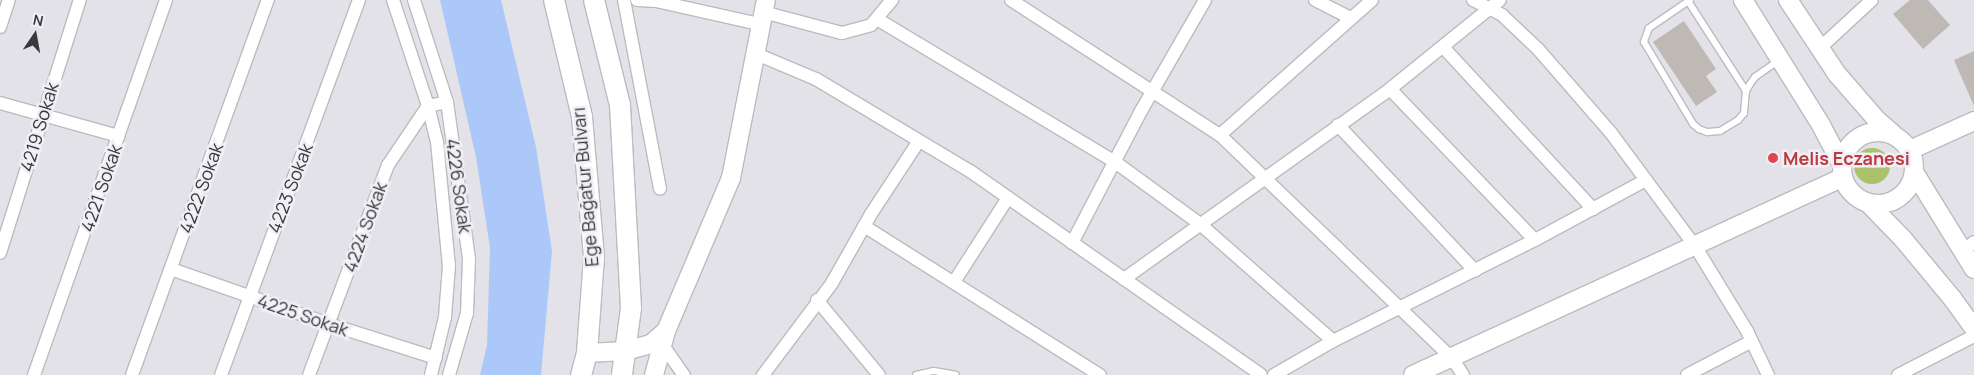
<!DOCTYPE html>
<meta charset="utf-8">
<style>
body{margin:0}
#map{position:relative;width:1974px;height:375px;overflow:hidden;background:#e3e2e8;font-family:Manrope,sans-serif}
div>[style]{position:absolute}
.green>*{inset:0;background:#aac26c}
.round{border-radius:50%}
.water>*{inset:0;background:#acc8f9}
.building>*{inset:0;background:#beb9b5}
.roads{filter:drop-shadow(1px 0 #bbbbc0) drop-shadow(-1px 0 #bbbbc0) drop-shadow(0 1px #bbbbc0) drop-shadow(0 -1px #bbbbc0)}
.lane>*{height:6px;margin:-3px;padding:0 3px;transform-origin:3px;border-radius:3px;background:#fff}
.street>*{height:12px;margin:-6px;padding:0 6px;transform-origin:6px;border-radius:6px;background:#fff}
.secondary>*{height:18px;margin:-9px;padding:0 9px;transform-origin:9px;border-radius:9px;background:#fff}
.secondary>.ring{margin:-9px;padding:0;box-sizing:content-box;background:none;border:18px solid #fff;border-radius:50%}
.primary>*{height:20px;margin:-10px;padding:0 10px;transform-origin:10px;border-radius:10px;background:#fff}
.dots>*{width:14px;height:14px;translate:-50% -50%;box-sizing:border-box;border:2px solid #f0eff6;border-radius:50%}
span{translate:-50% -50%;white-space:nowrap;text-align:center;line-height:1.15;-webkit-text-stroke:5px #f0eff6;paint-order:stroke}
.street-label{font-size:18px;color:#39393b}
.health-label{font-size:18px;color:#be3a42;font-weight:700}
.left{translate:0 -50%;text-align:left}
.north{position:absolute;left:10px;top:10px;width:50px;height:50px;-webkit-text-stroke:4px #f0eff6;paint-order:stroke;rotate:12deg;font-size:14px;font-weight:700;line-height:20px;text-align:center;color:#39393b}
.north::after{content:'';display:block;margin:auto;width:18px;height:22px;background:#39393b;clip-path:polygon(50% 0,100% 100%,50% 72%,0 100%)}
</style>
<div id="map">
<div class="green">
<i class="round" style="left:1854px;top:148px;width:36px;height:36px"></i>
</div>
<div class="water">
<i style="clip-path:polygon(440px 0,501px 0,536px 147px,552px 251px,541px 375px,480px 375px,487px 345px,490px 248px,476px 157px)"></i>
</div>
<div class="building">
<i style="clip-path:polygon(1910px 0,1928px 0,1950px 25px,1923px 49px,1893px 14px)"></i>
<i style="clip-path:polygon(1684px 21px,1716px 69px,1706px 76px,1717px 92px,1696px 106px,1653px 42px)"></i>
<i style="clip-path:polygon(1974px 51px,1974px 106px,1954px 60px)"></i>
</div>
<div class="roads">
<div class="lane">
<i style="left:1690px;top:0;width:50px;rotate:145.7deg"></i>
<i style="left:1649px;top:28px;width:15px;rotate:110deg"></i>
<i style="left:1644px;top:42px;width:96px;rotate:59.1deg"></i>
<i style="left:1693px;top:124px;width:8px;rotate:40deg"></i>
<i style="left:1699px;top:129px;width:9px;rotate:21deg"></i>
<i style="left:1707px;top:132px;width:13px;rotate:-4deg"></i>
<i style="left:1720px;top:131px;width:21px;rotate:-31deg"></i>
<i style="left:1738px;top:120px;width:9px;rotate:-49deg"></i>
<i style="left:1744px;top:113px;width:22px;rotate:-85deg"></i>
<i style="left:1746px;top:91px;width:8px;rotate:-60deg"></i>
<i style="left:1750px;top:84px;width:9px;rotate:-54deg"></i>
<i style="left:1755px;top:77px;width:29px;rotate:-35deg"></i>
<i style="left:1688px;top:1px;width:107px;rotate:57.2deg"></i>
<i style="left:916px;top:375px;width:18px;rotate:-13deg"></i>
<i style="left:934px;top:371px;width:22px;rotate:10deg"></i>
</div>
<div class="street">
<i style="left:393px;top:0;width:112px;rotate:71.7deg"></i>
<i style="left:428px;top:106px;width:37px;rotate:76deg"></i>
<i style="left:437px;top:142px;width:125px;rotate:84.5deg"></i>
<i style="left:449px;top:266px;width:51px;rotate:94.5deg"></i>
<i style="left:445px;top:317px;width:60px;rotate:103.6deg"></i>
<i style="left:414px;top:0;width:107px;rotate:72.1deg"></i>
<i style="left:447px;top:102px;width:159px;rotate:82deg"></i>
<i style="left:469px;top:259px;width:54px;rotate:92.1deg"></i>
<i style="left:467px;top:313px;width:65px;rotate:106.2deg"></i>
<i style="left:624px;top:0;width:192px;rotate:79.2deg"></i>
<i style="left:637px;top:0;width:19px;rotate:3deg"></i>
<i style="left:656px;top:1px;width:106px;rotate:12.6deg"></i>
<i style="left:1011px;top:0;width:249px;rotate:32.9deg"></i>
<i style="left:1220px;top:135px;width:322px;rotate:43.9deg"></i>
<i style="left:1452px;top:358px;width:20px;rotate:57deg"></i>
<i style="left:1315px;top:0;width:39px;rotate:27deg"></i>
<i style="left:1473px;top:0;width:33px;rotate:27deg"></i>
<i style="left:1502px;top:15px;width:50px;rotate:43.4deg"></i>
<i style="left:1538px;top:49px;width:111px;rotate:49deg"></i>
<i style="left:1611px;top:133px;width:141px;rotate:53.4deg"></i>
<i style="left:1695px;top:246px;width:100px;rotate:58.5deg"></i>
<i style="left:1747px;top:331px;width:49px;rotate:64.5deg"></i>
<i style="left:763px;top:12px;width:82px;rotate:14.9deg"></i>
<i style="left:842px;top:33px;width:30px;rotate:-15deg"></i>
<i style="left:871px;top:25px;width:33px;rotate:-50deg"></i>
<i style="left:877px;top:19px;width:278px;rotate:31deg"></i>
<i style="left:1115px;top:162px;width:105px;rotate:36.1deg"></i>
<i style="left:1200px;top:224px;width:177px;rotate:41.3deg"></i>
<i style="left:0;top:27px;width:28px;rotate:-72deg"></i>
<i style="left:1443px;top:47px;width:221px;rotate:47.2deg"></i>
<i style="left:1821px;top:47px;width:69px;rotate:-42.7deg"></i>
<i style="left:754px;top:53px;width:67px;rotate:22.8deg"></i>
<i style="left:816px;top:79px;width:179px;rotate:30.9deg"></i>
<i style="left:970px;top:171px;width:355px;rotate:35deg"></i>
<i style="left:1390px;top:89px;width:209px;rotate:46.2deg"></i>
<i style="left:0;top:103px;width:123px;rotate:15.6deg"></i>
<i style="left:1338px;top:125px;width:200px;rotate:46.8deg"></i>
<i style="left:1220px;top:135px;width:203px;rotate:-41.6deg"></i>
<i style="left:864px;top:226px;width:279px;rotate:32.3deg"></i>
<i style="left:1072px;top:243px;width:149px;rotate:-62.4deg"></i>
<i style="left:1141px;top:111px;width:128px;rotate:-60deg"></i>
<i style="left:1963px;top:251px;width:14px;rotate:-39deg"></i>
<i style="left:0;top:253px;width:265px;rotate:-72.5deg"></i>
<i style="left:171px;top:269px;width:167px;rotate:19.2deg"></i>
<i style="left:329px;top:324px;width:112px;rotate:17.6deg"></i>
<i style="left:1124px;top:279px;width:327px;rotate:-35.5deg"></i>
<i style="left:1390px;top:89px;width:141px;rotate:-39deg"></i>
<i style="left:954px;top:282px;width:100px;rotate:-57.3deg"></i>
<i style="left:817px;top:300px;width:97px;rotate:50.4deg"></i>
<i style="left:662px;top:344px;width:38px;rotate:55deg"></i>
<i style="left:34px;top:375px;width:398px;rotate:-70.6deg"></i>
<i style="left:132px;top:375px;width:399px;rotate:-70.1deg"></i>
<i style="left:221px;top:375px;width:400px;rotate:-69.8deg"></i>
<i style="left:309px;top:375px;width:224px;rotate:-69.4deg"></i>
<i style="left:388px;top:165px;width:71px;rotate:-55.9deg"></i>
<i style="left:428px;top:106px;width:19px;rotate:-12deg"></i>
<i style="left:763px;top:375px;width:115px;rotate:-53.1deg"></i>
<i style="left:832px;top:283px;width:79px;rotate:-60.5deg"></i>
<i style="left:871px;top:214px;width:87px;rotate:-56.7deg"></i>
<i style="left:1274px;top:375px;width:68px;rotate:-30deg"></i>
<i style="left:1333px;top:341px;width:226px;rotate:-26.6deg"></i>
<i style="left:1535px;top:240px;width:126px;rotate:-28.4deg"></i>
<i style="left:1687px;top:375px;width:73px;rotate:-27.6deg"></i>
<i style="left:1898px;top:375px;width:85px;rotate:-27.2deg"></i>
</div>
<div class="secondary">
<i style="left:1743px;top:0;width:147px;rotate:58deg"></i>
<i style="left:1821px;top:125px;width:45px;rotate:62.3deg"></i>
<i style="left:1788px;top:0;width:89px;rotate:56.5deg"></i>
<i style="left:1837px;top:74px;width:61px;rotate:49deg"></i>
<i style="left:1877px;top:120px;width:21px;rotate:41deg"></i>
<i class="ring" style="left:1842px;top:132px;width:54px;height:54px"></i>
<i style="left:1910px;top:150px;width:70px;rotate:-24.4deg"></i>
<i style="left:1914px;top:172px;width:114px;rotate:58.3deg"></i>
<i style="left:1868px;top:203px;width:50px;rotate:45.8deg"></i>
<i style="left:1903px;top:239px;width:77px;rotate:50.3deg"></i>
<i style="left:1952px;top:298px;width:37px;rotate:54deg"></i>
<i style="left:587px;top:353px;width:38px;rotate:-3deg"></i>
<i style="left:625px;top:351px;width:27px;rotate:-15deg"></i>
<i style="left:651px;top:344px;width:20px;rotate:-41deg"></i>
<i style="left:654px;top:375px;width:46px;rotate:-74.7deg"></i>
<i style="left:666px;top:331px;width:166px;rotate:-67deg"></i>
<i style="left:731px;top:178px;width:181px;rotate:-78.9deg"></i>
<i style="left:1413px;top:375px;width:473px;rotate:-24.7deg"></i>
</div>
<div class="primary">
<i style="left:554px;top:0;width:120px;rotate:76.5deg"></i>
<i style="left:582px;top:117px;width:141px;rotate:85.1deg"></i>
<i style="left:594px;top:257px;width:96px;rotate:94.2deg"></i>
<i style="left:587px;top:353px;width:23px;rotate:105deg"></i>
<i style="left:594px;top:0;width:108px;rotate:76.1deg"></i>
<i style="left:620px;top:105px;width:203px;rotate:86.9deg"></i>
<i style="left:631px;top:308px;width:68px;rotate:97.7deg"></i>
</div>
</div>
<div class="dots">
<i style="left:1773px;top:158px;background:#e0444e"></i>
</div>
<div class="street-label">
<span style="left:39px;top:127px;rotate:-73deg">4219 Sokak</span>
<span style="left:459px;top:186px;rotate:82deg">4226 Sokak</span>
<span style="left:585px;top:187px;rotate:-95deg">Ege Bağatur Bulvarı</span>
<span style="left:101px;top:188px;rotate:-71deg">4221 Sokak</span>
<span style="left:201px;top:188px;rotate:-70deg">4222 Sokak</span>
<span style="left:290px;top:188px;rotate:-69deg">4223 Sokak</span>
<span style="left:365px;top:227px;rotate:-70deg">4224 Sokak</span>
<span style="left:303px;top:315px;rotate:19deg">4225 Sokak</span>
</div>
<div class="health-label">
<span class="left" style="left:1783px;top:158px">Melis Eczanesi</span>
</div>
<div class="north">N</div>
</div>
